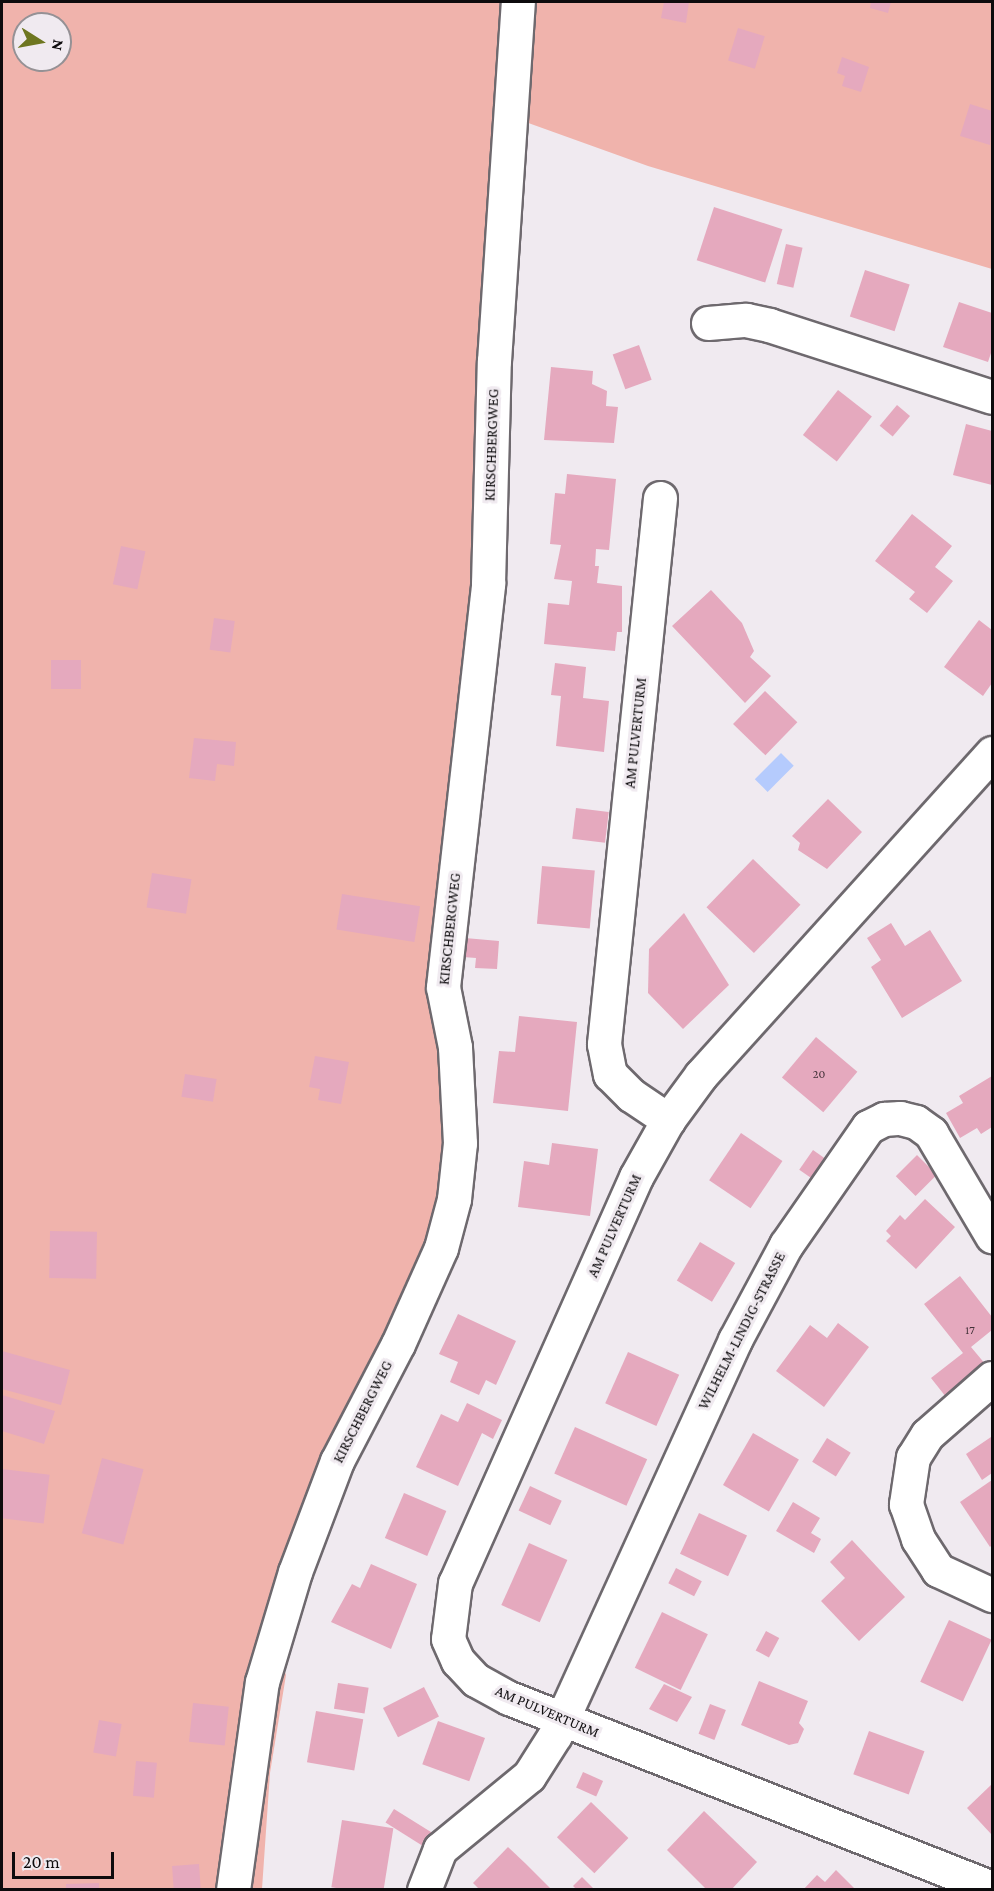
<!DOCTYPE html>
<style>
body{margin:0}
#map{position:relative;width:994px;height:1891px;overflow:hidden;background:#f0eaf0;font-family:"Crimson Pro",serif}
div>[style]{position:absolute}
.green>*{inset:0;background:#f0b3ac}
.water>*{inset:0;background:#b5cbfd;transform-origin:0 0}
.building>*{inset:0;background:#e5a9be;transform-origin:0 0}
.roads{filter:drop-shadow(2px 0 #6e696e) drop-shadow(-2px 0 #6e696e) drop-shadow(0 2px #6e696e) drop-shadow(0 -2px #6e696e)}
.minor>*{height:33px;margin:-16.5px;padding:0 16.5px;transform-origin:16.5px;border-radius:16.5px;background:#fff}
span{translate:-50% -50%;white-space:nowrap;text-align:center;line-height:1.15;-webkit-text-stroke:6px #f0eaf0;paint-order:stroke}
.number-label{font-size:12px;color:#433239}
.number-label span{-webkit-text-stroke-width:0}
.street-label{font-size:15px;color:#0d0b0d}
.frame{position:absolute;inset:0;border:3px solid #0d0b0d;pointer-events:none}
.north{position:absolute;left:12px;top:12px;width:60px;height:60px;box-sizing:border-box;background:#f0eaf0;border:2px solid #959195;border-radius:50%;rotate:101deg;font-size:16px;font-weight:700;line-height:24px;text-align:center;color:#0d0b0d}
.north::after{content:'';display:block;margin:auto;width:21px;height:27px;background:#6e7620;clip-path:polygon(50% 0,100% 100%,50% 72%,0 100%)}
.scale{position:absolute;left:12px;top:1852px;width:102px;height:27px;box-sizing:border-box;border:3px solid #0d0b0d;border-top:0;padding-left:8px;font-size:18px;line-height:21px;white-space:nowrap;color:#0d0b0d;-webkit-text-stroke:4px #f0eaf0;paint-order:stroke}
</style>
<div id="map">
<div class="green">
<i style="clip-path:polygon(evenodd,2px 2px,992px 2px,992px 269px,648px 166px,520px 120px,454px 969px,476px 1128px,471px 1204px,455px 1257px,352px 1455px,318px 1539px,282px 1663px,286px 1675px,270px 1773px,262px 1889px,2px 1890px,2px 2px,24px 24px,60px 24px,60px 60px,24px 60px,24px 24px)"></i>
</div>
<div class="water">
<i style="left:781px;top:753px;width:18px;height:37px;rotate:45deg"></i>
</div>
<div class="building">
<i style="clip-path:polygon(664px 2px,689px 2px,686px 23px,661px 18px)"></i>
<i style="clip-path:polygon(871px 2px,891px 2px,888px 13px,870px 8px)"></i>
<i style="left:738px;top:28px;width:28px;height:34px;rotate:17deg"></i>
<i style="clip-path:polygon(842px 57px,869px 67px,861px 92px,842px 86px,845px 76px,837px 73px)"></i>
<i style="clip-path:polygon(970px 104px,992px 111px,990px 145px,960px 136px)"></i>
<i style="left:714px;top:207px;width:72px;height:56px;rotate:18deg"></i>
<i style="left:786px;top:244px;width:17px;height:41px;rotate:13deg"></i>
<i style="left:865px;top:270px;width:47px;height:49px;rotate:18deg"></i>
<i style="clip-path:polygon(959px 302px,992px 313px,992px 350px,988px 362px,943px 347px)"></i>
<i style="left:639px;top:345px;width:37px;height:28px;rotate:70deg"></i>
<i style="clip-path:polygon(551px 367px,593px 371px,592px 384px,607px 391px,606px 406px,618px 407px,614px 443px,544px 440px)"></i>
<i style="left:838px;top:390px;width:43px;height:57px;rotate:38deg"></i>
<i style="left:897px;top:405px;width:17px;height:27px;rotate:40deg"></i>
<i style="clip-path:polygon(966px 424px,992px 431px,992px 485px,953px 475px)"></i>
<i style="clip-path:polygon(567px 474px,616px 479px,609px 550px,596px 549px,595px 566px,599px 566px,597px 583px,622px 586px,622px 632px,617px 632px,615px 651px,544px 644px,548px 603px,569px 605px,572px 581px,554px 579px,561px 545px,550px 544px,555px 493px,565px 494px)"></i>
<i style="clip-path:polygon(912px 514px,952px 546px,935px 567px,953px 581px,927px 613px,909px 599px,915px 592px,875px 561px)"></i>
<i style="left:121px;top:546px;width:25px;height:39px;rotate:12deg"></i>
<i style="clip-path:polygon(711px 590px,742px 623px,754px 651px,750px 657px,771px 676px,745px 703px,672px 626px)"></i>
<i style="left:214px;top:618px;width:21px;height:32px;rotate:8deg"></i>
<i style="clip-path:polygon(979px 620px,992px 630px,992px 683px,983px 696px,944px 667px)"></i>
<i style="left:51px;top:660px;width:30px;height:29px"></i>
<i style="clip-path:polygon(555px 663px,586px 667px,583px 698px,609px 701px,604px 752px,556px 746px,561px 696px,551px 695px)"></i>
<i style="left:765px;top:691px;width:45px;height:46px;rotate:44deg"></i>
<i style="clip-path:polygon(194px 738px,236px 742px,234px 766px,217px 764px,215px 781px,189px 778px)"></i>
<i style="clip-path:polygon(828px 799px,862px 832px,827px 869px,798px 850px,800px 843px,792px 836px)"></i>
<i style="left:576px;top:808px;width:33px;height:31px;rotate:7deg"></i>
<i style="left:753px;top:859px;width:66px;height:67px;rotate:44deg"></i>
<i style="left:542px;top:866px;width:53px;height:58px;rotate:5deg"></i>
<i style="left:152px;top:873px;width:40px;height:35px;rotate:9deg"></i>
<i style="left:342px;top:894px;width:79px;height:36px;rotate:9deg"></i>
<i style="clip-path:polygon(684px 913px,729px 985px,683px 1029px,648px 993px,649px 949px)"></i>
<i style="clip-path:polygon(891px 923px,905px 946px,930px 930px,962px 981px,902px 1018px,871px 967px,881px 960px,867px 938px)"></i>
<i style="clip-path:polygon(465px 938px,499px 941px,497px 969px,475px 968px,476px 958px,463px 957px)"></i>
<i style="clip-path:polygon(519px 1016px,577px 1022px,568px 1111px,493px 1103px,499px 1051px,515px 1052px)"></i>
<i style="left:816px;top:1037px;width:54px;height:53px;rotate:40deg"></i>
<i style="clip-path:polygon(315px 1056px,349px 1062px,341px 1104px,318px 1100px,320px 1089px,309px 1087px)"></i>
<i style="left:185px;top:1074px;width:32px;height:23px;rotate:9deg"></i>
<i style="clip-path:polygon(992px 1076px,992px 1127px,981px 1134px,977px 1128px,960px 1138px,946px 1113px,963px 1103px,959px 1096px)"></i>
<i style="left:741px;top:1133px;width:50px;height:57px;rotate:34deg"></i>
<i style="clip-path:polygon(552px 1143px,598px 1149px,590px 1216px,518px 1207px,524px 1161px,549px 1165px)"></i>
<i style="left:813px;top:1150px;width:19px;height:24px;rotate:35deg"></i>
<i style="left:917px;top:1155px;width:28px;height:30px;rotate:45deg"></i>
<i style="clip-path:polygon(925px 1199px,955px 1227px,916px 1269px,886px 1241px,891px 1236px,886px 1231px,900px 1215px,905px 1220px)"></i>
<i style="left:50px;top:1231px;width:47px;height:47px;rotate:1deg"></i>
<i style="left:700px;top:1242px;width:41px;height:45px;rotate:31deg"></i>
<i style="clip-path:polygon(960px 1276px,992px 1317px,992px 1330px,971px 1347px,986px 1365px,946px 1397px,931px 1378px,963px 1353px,924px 1304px)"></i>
<i style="clip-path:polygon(458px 1314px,516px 1341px,496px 1385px,486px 1380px,479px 1395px,450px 1382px,458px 1362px,439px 1354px)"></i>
<i style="clip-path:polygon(838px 1323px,869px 1347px,824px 1407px,776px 1371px,810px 1325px,827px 1338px)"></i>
<i style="clip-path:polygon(2px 1351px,70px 1370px,61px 1405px,2px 1389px)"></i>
<i style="left:628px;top:1352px;width:56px;height:56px;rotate:24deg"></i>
<i style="clip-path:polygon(2px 1395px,55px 1411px,44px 1444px,2px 1431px)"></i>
<i style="clip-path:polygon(467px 1403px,502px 1420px,493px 1439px,482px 1433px,458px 1486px,416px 1467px,441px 1414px,458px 1422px)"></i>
<i style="left:575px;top:1427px;width:79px;height:51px;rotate:24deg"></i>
<i style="left:753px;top:1433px;width:53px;height:60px;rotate:30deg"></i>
<i style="clip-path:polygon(991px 1437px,992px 1473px,982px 1480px,966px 1454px)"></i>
<i style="left:827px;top:1438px;width:28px;height:28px;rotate:32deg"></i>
<i style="left:102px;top:1458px;width:43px;height:78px;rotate:15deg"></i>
<i style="left:2px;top:1469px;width:48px;height:49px;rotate:7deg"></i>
<i style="clip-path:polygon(992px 1480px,992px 1545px,990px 1547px,960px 1502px)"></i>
<i style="left:530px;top:1486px;width:35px;height:27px;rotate:25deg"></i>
<i style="left:404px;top:1493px;width:46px;height:49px;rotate:23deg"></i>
<i style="clip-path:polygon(793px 1502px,820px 1518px,811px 1533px,821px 1539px,814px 1553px,776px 1531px)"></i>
<i style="left:699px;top:1513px;width:53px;height:45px;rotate:25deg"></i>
<i style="clip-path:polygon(852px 1540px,905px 1597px,859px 1641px,821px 1601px,845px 1578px,830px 1562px)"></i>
<i style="left:529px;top:1543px;width:42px;height:68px;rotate:24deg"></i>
<i style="clip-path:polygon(371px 1564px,417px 1584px,391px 1649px,331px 1622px,352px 1584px,360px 1588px)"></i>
<i style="left:676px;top:1568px;width:29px;height:17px;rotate:27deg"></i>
<i style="left:662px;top:1612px;width:51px;height:62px;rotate:26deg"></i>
<i style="left:949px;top:1620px;width:47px;height:68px;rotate:25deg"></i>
<i style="left:766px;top:1631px;width:15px;height:22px;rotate:28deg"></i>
<i style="clip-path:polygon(759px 1681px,808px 1701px,799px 1723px,804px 1729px,798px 1743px,789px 1745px,741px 1725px)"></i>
<i style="left:338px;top:1683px;width:31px;height:26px;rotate:9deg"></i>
<i style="clip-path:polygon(664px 1684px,692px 1697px,677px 1722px,649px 1709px)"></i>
<i style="left:424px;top:1687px;width:33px;height:46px;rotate:63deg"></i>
<i style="left:193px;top:1703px;width:36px;height:39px;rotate:6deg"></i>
<i style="left:710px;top:1704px;width:17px;height:32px;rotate:21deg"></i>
<i style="left:316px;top:1711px;width:48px;height:52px;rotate:10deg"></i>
<i style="left:99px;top:1720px;width:23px;height:33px;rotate:10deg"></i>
<i style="left:438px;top:1721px;width:50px;height:46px;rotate:20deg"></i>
<i style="left:869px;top:1731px;width:59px;height:46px;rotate:20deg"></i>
<i style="left:136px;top:1761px;width:21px;height:35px;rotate:5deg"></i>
<i style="left:583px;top:1772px;width:22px;height:17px;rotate:24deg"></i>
<i style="clip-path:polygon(992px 1784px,992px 1835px,967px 1808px)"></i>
<i style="left:591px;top:1802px;width:52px;height:49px;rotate:44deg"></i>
<i style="left:394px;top:1809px;width:45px;height:16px;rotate:32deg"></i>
<i style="clip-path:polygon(704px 1811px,757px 1862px,731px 1890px,707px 1890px,667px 1850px)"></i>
<i style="left:342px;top:1820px;width:52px;height:68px;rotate:9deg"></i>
<i style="clip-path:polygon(508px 1847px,526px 1864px,552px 1890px,480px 1890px,473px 1883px)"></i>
<i style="left:199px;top:1864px;width:26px;height:27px;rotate:86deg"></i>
<i style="clip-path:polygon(836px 1870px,856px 1890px,803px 1890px,817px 1875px,825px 1882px)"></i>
<i style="clip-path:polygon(582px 1877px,595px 1890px,577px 1890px,573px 1886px)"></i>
<i style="clip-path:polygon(99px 1883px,99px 1890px,66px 1890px,66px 1884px)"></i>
</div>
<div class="roads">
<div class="minor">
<i style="left:708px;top:323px;width:38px;rotate:-5deg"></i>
<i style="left:746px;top:320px;width:24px;rotate:12deg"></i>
<i style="left:769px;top:325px;width:234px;rotate:17.9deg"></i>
<i style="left:660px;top:498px;width:549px;rotate:95.86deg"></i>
<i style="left:604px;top:1044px;width:31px;rotate:79deg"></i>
<i style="left:610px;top:1074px;width:30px;rotate:45deg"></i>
<i style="left:631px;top:1095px;width:45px;rotate:34deg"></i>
<i style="left:992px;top:753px;width:434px;rotate:132.1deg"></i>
<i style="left:701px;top:1075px;width:56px;rotate:126.3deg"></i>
<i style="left:668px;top:1120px;width:65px;rotate:119.3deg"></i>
<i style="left:636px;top:1177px;width:445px;rotate:114deg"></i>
<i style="left:455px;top:1583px;width:56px;rotate:97.1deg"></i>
<i style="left:448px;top:1639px;width:24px;rotate:66deg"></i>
<i style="left:458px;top:1661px;width:26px;rotate:47deg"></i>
<i style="left:476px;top:1680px;width:38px;rotate:29deg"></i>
<i style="left:509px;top:1698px;width:519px;rotate:21.47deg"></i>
<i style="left:992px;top:1378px;width:86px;rotate:138.8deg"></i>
<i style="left:927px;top:1435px;width:26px;rotate:122deg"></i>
<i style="left:913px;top:1457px;width:48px;rotate:98.5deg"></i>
<i style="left:906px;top:1504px;width:37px;rotate:71deg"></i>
<i style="left:918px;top:1539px;width:37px;rotate:57deg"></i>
<i style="left:938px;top:1570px;width:60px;rotate:24.8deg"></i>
<i style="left:233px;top:1890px;width:210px;rotate:-82.1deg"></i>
<i style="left:262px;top:1682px;width:115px;rotate:-73.3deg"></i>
<i style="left:295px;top:1572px;width:119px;rotate:-69.3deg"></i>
<i style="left:337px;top:1461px;width:132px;rotate:-62.5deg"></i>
<i style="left:398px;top:1344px;width:105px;rotate:-65.9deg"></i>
<i style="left:441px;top:1248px;width:51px;rotate:-75.1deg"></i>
<i style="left:454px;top:1199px;width:56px;rotate:-83.9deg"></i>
<i style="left:460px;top:1143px;width:96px;rotate:-93deg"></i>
<i style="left:455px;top:1047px;width:61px;rotate:-101.3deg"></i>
<i style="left:443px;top:987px;width:406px;rotate:-83.6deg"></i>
<i style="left:488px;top:584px;width:223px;rotate:-88.5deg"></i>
<i style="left:494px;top:361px;width:360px;rotate:-86.2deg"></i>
<i style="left:424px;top:1890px;width:44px;rotate:-68.7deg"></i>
<i style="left:440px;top:1849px;width:115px;rotate:-39.4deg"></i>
<i style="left:529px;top:1776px;width:49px;rotate:-57.6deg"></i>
<i style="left:555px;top:1735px;width:434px;rotate:-65.5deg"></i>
<i style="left:735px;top:1340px;width:108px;rotate:-61.8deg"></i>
<i style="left:786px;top:1245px;width:144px;rotate:-55.2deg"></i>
<i style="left:868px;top:1127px;width:18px;rotate:-27deg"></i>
<i style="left:884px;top:1119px;width:16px;rotate:-4deg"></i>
<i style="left:900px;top:1118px;width:16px;rotate:14deg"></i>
<i style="left:916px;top:1122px;width:19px;rotate:36deg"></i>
<i style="left:931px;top:1133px;width:120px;rotate:59.4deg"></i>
</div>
</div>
<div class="number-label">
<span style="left:819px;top:1075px">20</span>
<span style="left:970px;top:1331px">17</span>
</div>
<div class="street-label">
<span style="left:492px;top:445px;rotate:-88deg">KIRSCHBERGWEG</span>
<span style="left:636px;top:733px;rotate:-84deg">AM PULVERTURM</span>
<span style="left:450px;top:929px;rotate:-84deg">KIRSCHBERGWEG</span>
<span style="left:615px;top:1226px;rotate:-66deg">AM PULVERTURM</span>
<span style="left:742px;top:1331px;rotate:-63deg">WILHELM-LINDIG-STRASSE</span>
<span style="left:363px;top:1412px;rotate:-63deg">KIRSCHBERGWEG</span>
<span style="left:547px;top:1712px;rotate:23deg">AM PULVERTURM</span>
</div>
<div class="frame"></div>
<div class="north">N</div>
<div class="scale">20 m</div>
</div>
